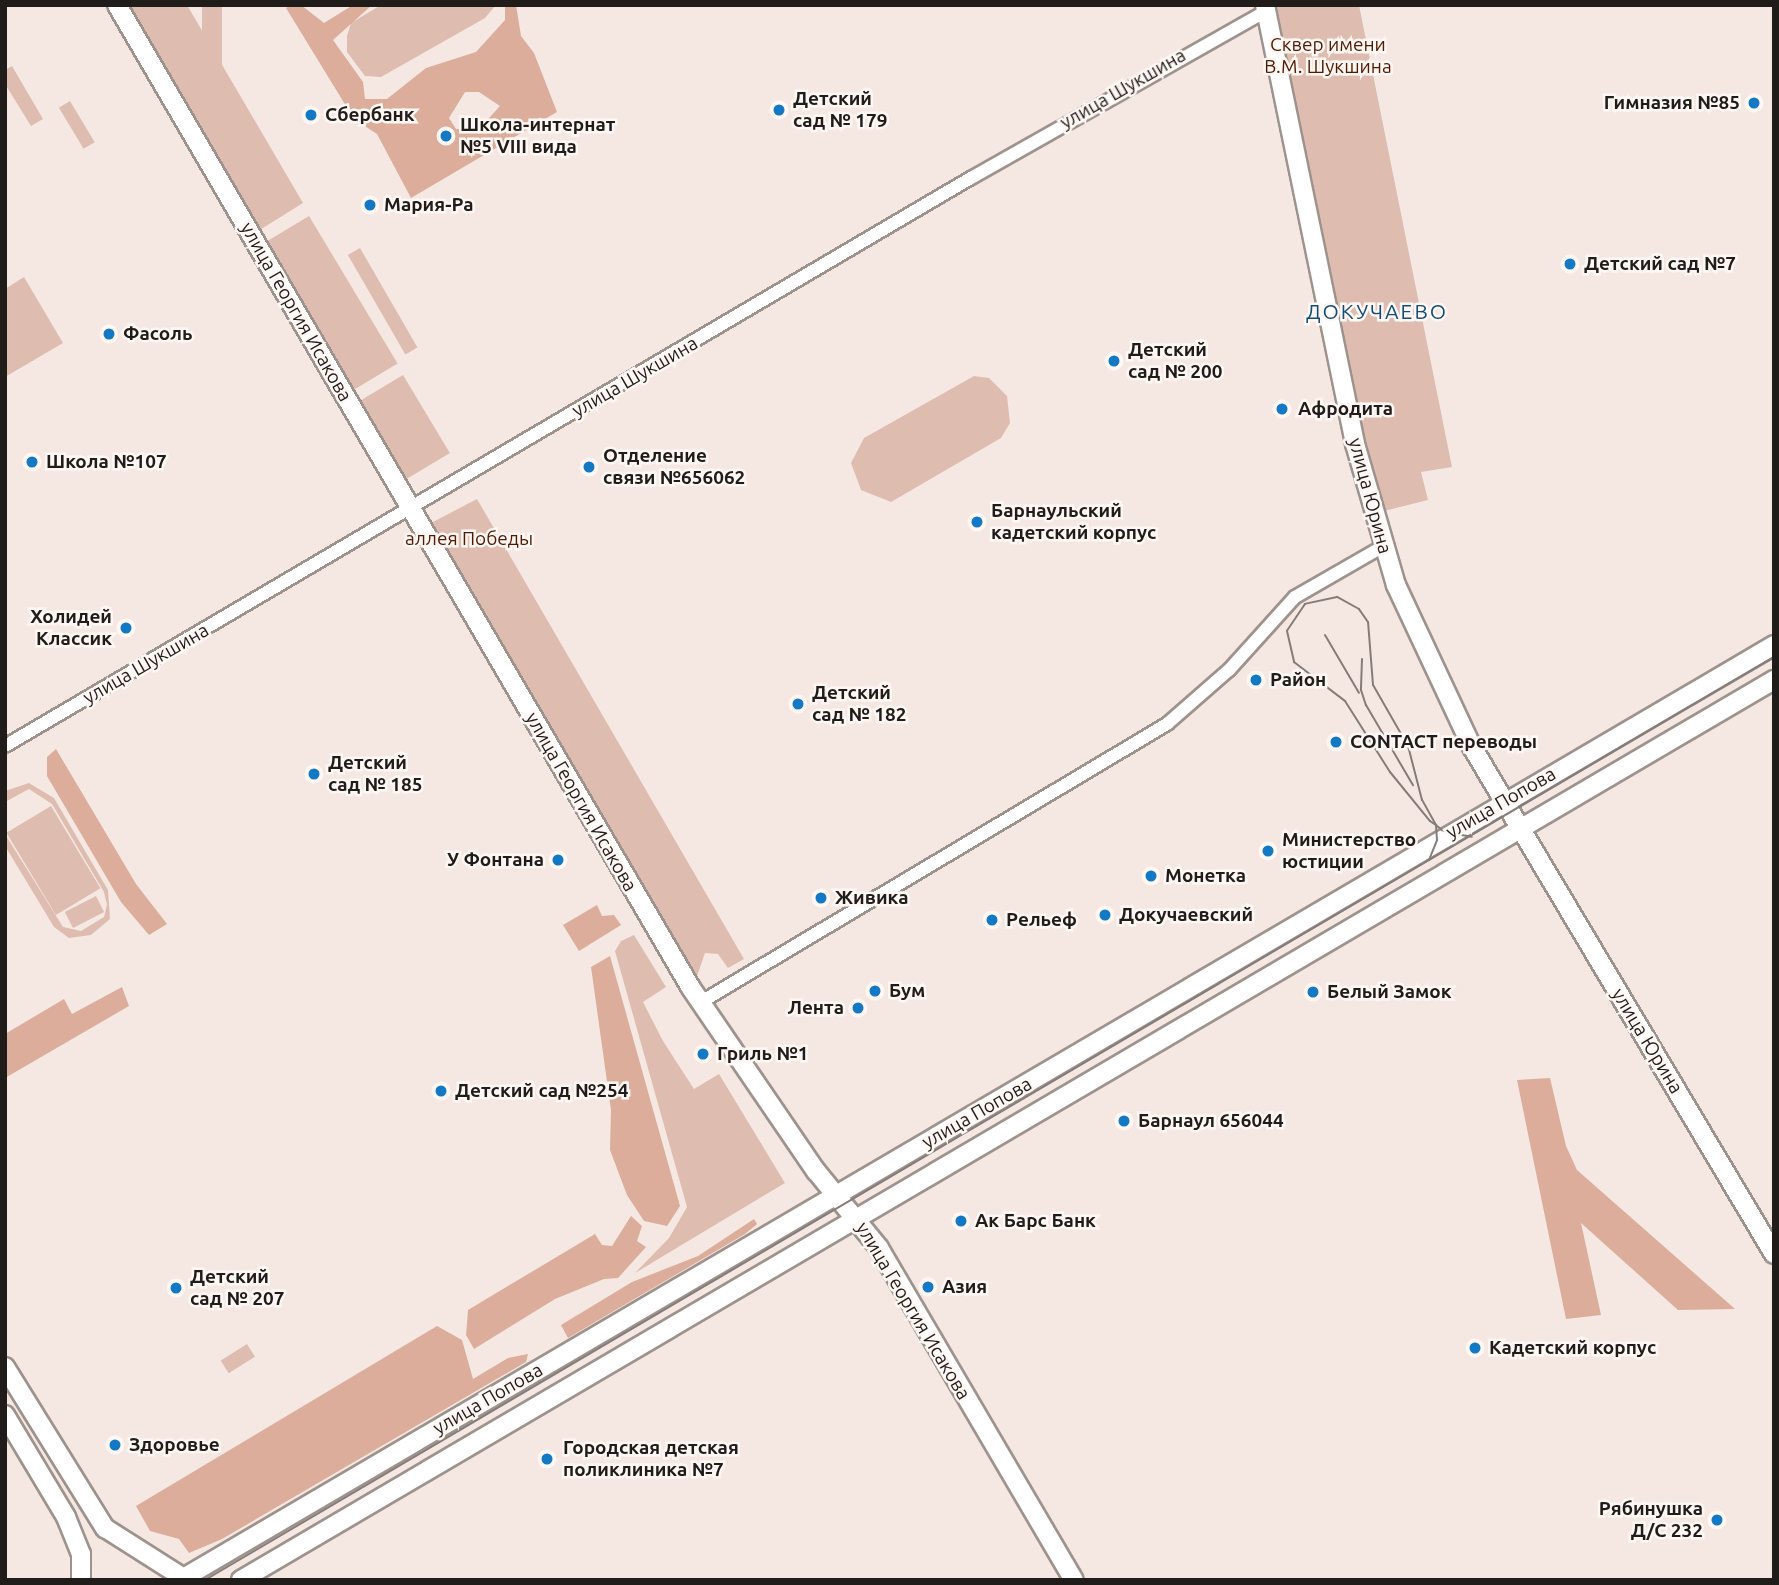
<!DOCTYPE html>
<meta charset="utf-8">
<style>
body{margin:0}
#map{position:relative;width:1779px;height:1585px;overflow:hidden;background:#f5e8e3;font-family:Ubuntu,sans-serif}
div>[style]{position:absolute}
.green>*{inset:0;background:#debdb0;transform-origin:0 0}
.forest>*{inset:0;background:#dbad9a}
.roads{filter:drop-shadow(2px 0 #9e928d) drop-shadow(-2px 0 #9e928d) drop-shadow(0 2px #9e928d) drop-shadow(0 -2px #9e928d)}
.street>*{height:12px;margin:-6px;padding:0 6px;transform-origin:6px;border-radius:6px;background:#fff}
.secondary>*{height:18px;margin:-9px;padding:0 9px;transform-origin:9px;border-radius:9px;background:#fff}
.tram>*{height:2px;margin:-1px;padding:0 1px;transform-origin:1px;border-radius:1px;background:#857c79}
.dots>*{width:19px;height:19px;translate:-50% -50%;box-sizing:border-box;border:4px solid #fff7f4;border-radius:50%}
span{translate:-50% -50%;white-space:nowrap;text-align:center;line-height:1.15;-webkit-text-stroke:5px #fff7f4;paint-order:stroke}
.park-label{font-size:19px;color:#521b00}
.street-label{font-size:19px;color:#201c1a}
.poi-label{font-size:19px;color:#201c1a;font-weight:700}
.left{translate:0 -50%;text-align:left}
.right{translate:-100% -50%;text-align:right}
.neighbourhood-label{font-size:21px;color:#114e7e;letter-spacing:2px}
.frame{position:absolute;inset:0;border:7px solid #201c1a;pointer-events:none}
</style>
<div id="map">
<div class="green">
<i style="clip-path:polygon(130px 5px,187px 5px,303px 203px,258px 231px)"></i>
<i style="left:202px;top:5px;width:20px;height:108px"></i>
<i style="clip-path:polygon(381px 5px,496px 5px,485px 18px,381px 77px,365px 76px,347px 52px,347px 36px,351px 23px)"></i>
<i style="clip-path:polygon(1276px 5px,1359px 5px,1452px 467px,1421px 472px,1428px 500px,1380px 512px)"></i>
<i style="clip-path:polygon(12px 66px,43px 119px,31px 126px,5px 84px,5px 70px)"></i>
<i style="left:70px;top:101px;width:48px;height:13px;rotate:59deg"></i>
<i style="left:309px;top:216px;width:172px;height:50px;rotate:59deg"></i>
<i style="left:360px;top:248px;width:115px;height:14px;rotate:60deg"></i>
<i style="clip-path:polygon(24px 277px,63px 343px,5px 377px,5px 289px)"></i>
<i style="left:403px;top:375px;width:91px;height:52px;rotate:59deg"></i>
<i style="clip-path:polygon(974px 376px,989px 378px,1007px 396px,1010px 423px,1001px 438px,891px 502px,861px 490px,851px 463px,864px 438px)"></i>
<i style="clip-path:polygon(477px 499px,744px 959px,728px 968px,718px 954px,705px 953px,696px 979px,429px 524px)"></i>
<i style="clip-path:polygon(29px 783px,54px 798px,108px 890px,110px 919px,91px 935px,69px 938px,54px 927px,5px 846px,5px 834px,63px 927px,81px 931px,104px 917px,107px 905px,104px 892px,52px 804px,29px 789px,5px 802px,5px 791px)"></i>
<i style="left:51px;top:806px;width:96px;height:52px;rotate:59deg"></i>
<i style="left:96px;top:896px;width:18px;height:35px;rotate:63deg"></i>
<i style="clip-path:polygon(634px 935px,666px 987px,643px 1002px,663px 1041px,694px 1089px,719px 1074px,785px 1183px,635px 1273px,669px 1238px,687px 1207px,615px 951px,621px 941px)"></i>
<i style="left:247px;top:1344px;width:15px;height:31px;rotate:58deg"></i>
</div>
<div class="forest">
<i style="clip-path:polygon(evenodd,291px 5px,301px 5px,324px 23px,353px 5px,372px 5px,333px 40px,363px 82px,365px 99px,387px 99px,426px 68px,476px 52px,505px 20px,505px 5px,516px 5px,521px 36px,534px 53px,557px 112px,411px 198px,377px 134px,354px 119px,286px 8px,291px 5px,465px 92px,479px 92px,500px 106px,480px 128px,456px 129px,449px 118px,465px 92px)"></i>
<i style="clip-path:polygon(56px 749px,136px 884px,167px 924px,149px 935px,121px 902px,47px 776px,47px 757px)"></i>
<i style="clip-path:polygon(597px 905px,602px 916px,614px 915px,621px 925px,579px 951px,563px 925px)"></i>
<i style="clip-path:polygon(610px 956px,680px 1206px,667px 1226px,644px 1221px,627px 1195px,610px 1150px,611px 1110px,591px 967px)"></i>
<i style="clip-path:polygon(122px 987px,129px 1006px,5px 1078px,5px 1034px,64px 999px,72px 1014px)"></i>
<i style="clip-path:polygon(1550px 1078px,1566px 1146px,1577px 1170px,1735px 1309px,1678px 1310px,1581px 1223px,1601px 1315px,1566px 1319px,1517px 1080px)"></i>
<i style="clip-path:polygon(631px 1216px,642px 1226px,637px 1241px,646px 1247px,618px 1278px,604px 1279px,555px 1299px,474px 1349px,466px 1335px,468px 1310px,595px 1234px,602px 1245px,612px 1246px)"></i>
<i style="clip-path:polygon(754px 1219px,757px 1224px,745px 1234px,568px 1338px,561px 1325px,632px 1282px,698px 1256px)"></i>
<i style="clip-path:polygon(437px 1326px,462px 1340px,473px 1379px,508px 1358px,528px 1354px,526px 1362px,222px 1539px,189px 1553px,179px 1539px,150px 1531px,136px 1506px)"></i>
</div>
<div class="roads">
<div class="street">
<i style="left:5px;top:746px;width:1121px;rotate:-30.46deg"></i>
<i style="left:971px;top:178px;width:339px;rotate:-29.5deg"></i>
<i style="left:701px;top:1002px;width:543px;rotate:-30.82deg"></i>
<i style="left:1167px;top:724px;width:82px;rotate:-41.1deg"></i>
<i style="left:1229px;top:670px;width:98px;rotate:-47.9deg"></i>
<i style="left:1295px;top:597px;width:100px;rotate:-29.9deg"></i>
</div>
<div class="secondary">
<i style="left:117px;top:5px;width:1138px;rotate:59.72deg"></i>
<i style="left:691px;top:988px;width:222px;rotate:55.7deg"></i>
<i style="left:816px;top:1171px;width:99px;rotate:50.7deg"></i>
<i style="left:879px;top:1248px;width:385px;rotate:59.6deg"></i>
<i style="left:1265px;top:5px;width:448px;rotate:78.4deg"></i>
<i style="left:1355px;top:444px;width:147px;rotate:73.8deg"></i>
<i style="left:1396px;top:585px;width:179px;rotate:64.9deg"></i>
<i style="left:1472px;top:747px;width:590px;rotate:59.22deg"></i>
<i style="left:5px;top:1367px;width:190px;rotate:58.2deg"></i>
<i style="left:105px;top:1528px;width:97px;rotate:32.4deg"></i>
<i style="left:5px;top:1415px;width:119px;rotate:59.1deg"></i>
<i style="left:66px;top:1517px;width:40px;rotate:68deg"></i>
<i style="left:81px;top:1554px;width:26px;rotate:90deg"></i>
<i style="left:180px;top:1580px;width:1848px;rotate:-30.39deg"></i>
<i style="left:241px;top:1580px;width:1778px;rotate:-30.42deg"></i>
</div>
</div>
<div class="tram">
<i style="left:1325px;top:635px;width:67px;rotate:59.6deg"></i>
<i style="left:1362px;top:659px;width:31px;rotate:92deg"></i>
<i style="left:1361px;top:690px;width:16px;rotate:72deg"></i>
<i style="left:1366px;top:705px;width:93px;rotate:59.6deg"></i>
<i style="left:1429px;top:860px;width:22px;rotate:-68deg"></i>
<i style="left:1437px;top:840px;width:15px;rotate:-94deg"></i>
<i style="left:1436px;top:825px;width:29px;rotate:-119deg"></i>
<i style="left:1422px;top:800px;width:56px;rotate:-104.5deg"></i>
<i style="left:1408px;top:746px;width:70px;rotate:-119.8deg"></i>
<i style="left:1373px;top:685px;width:63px;rotate:-94.5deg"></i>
<i style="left:1368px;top:622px;width:16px;rotate:-125deg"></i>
<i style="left:1359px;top:609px;width:25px;rotate:-151deg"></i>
<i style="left:1337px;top:597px;width:33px;rotate:168deg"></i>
<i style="left:1305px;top:604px;width:32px;rotate:124deg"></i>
<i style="left:1287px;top:631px;width:32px;rotate:77deg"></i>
<i style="left:1294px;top:662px;width:64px;rotate:37.4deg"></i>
<i style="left:1345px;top:701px;width:84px;rotate:57.6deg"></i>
<i style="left:1390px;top:772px;width:63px;rotate:50.8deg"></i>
<i style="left:1430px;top:821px;width:7px;rotate:34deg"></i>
<i style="left:1436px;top:825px;width:8px;rotate:40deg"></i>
<i style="left:1442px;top:830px;width:9px;rotate:21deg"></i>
<i style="left:1450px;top:833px;width:22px;rotate:10deg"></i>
<i style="left:205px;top:1580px;width:1820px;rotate:-30.47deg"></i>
</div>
<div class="dots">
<i style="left:1754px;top:103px;background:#1379c4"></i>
<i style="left:779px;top:110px;background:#1379c4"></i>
<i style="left:311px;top:115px;background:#1379c4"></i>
<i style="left:446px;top:136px;background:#1379c4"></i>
<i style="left:370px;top:205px;background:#1379c4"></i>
<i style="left:1570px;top:264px;background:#1379c4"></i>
<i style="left:109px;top:334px;background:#1379c4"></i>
<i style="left:1114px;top:361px;background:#1379c4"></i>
<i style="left:1282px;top:409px;background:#1379c4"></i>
<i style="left:32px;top:462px;background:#1379c4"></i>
<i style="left:589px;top:467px;background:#1379c4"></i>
<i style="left:977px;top:522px;background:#1379c4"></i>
<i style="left:126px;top:628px;background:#1379c4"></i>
<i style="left:1256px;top:680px;background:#1379c4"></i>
<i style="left:798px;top:704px;background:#1379c4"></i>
<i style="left:1336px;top:742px;background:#1379c4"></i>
<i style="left:314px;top:774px;background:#1379c4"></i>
<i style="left:1268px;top:851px;background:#1379c4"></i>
<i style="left:558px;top:860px;background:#1379c4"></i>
<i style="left:1151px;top:876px;background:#1379c4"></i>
<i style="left:821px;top:898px;background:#1379c4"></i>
<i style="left:1105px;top:915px;background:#1379c4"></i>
<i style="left:992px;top:920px;background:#1379c4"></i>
<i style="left:875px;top:991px;background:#1379c4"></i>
<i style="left:1313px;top:992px;background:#1379c4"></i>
<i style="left:858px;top:1008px;background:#1379c4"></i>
<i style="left:703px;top:1054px;background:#1379c4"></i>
<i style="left:441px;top:1091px;background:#1379c4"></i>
<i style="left:1124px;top:1121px;background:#1379c4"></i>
<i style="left:961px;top:1221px;background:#1379c4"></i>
<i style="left:928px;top:1287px;background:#1379c4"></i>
<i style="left:176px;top:1288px;background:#1379c4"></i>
<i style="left:1475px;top:1348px;background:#1379c4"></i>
<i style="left:115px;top:1445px;background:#1379c4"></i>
<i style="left:547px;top:1459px;background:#1379c4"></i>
<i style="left:1717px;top:1520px;background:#1379c4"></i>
</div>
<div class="park-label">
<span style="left:1328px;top:56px">Сквер имени<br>В.М. Шукшина</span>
<span style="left:469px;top:539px">аллея Победы</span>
</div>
<div class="street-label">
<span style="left:1123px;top:89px;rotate:-30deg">улица Шукшина</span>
<span style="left:296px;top:312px;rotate:60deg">улица Георгия Исакова</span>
<span style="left:635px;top:377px;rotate:-30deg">улица Шукшина</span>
<span style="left:1370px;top:496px;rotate:75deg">улица Юрина</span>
<span style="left:146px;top:664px;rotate:-30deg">улица Шукшина</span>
<span style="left:581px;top:802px;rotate:60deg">улица Георгия Исакова</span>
<span style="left:1501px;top:803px;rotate:-30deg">улица Попова</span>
<span style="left:1647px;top:1041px;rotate:59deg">улица Юрина</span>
<span style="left:977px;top:1113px;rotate:-30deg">улица Попова</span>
<span style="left:913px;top:1311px;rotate:59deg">улица Георгия Исакова</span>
<span style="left:488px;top:1399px;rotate:-30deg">улица Попова</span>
</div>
<div class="poi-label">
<span class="left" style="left:793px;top:110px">Детский<br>сад № 179</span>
<span class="right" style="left:1740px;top:103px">Гимназия №85</span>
<span class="left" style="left:325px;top:115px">Сбербанк</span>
<span class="left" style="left:460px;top:136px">Школа-интернат<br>№5 VIII вида</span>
<span class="left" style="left:384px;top:205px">Мария-Ра</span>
<span class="left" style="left:1584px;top:264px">Детский сад №7</span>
<span class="left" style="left:123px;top:334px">Фасоль</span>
<span class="left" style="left:1128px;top:361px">Детский<br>сад № 200</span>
<span class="left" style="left:1298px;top:409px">Афродита</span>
<span class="left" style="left:603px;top:467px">Отделение<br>связи №656062</span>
<span class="left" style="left:46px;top:462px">Школа №107</span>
<span class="left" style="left:991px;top:522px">Барнаульский<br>кадетский корпус</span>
<span class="right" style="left:112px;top:628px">Холидей<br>Классик</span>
<span class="left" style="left:1270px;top:680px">Район</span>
<span class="left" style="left:812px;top:704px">Детский<br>сад № 182</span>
<span class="left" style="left:1350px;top:742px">CONTACT переводы</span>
<span class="left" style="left:328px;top:774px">Детский<br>сад № 185</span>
<span class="left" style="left:1282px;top:851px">Министерство<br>юстиции</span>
<span class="right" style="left:544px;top:860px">У Фонтана</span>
<span class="left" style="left:1165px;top:876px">Монетка</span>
<span class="left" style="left:835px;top:898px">Живика</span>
<span class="left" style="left:1119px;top:915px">Докучаевский</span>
<span class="left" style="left:1006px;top:920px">Рельеф</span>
<span class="left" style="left:889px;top:991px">Бум</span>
<span class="left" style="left:1327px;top:992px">Белый Замок</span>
<span class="right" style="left:844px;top:1008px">Лента</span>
<span class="left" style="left:717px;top:1054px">Гриль №1</span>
<span class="left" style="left:455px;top:1091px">Детский сад №254</span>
<span class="left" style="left:1138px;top:1121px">Барнаул 656044</span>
<span class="left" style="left:975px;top:1221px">Ак Барс Банк</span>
<span class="left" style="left:190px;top:1288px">Детский<br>сад № 207</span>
<span class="left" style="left:942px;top:1287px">Азия</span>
<span class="left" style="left:1489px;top:1348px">Кадетский корпус</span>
<span class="left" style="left:129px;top:1445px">Здоровье</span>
<span class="left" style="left:563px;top:1459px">Городская детская<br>поликлиника №7</span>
<span class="right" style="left:1703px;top:1520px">Рябинушка<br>Д/С 232</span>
</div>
<div class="neighbourhood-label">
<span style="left:1377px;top:311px">ДОКУЧАЕВО</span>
</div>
<div class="frame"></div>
</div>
